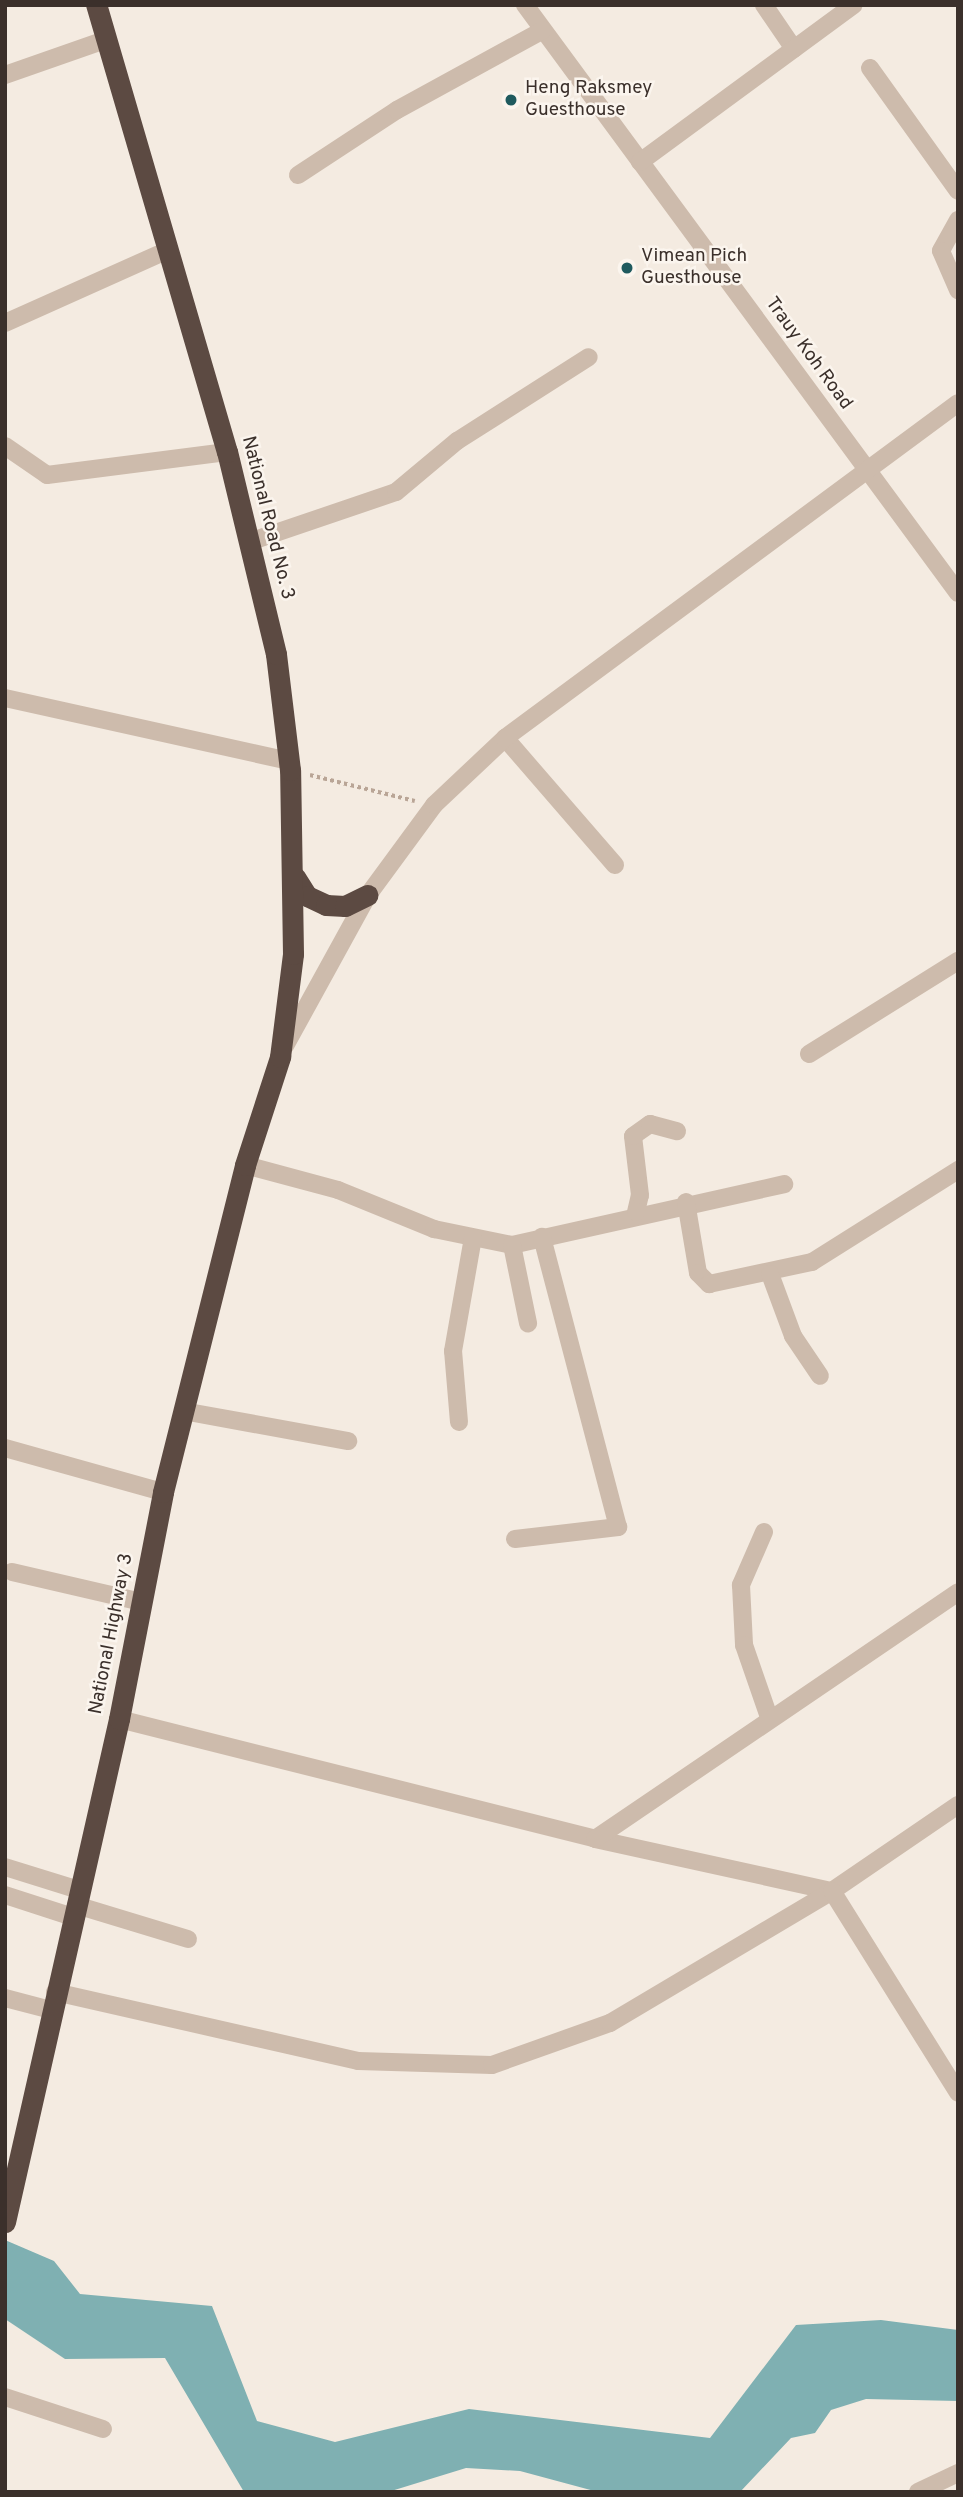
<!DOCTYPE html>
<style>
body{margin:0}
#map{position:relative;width:963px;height:2497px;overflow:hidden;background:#f4ebe1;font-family:Overpass,sans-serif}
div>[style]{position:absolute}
.water>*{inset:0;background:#7fb0b2}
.path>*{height:3.5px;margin-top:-1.75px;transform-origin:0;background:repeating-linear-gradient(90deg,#b9a596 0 3.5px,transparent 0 7px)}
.minor>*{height:18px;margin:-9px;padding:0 9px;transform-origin:9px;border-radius:9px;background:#cdbbac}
.highway>*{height:21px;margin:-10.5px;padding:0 10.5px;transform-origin:10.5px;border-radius:10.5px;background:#5c4a42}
.dots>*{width:19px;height:19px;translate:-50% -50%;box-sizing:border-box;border:4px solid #fbf5ee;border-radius:50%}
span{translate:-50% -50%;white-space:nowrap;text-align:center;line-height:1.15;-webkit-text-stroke:5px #fbf5ee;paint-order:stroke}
.poi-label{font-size:19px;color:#3b302b}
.left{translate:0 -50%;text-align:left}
.street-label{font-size:19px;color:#3b302b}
.frame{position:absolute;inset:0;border:7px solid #3b302b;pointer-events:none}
</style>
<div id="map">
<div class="water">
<i style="clip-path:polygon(5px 2240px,54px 2261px,80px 2294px,212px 2306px,257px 2421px,335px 2442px,469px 2409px,710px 2438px,796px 2325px,881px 2320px,958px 2330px,958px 2401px,866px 2399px,831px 2410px,815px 2433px,791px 2438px,740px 2492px,598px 2492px,520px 2471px,466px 2468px,388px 2492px,244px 2492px,165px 2358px,65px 2359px,5px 2319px)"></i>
</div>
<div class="path">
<i style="left:310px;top:775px;width:108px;rotate:13.9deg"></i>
</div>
<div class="minor">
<i style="left:525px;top:5px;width:730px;rotate:53.63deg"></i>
<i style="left:764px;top:5px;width:53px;rotate:55.7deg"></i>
<i style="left:870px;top:68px;width:151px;rotate:54.4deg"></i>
<i style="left:5px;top:75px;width:106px;rotate:-19.3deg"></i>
<i style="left:640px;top:162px;width:265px;rotate:-36.3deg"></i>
<i style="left:298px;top:175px;width:118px;rotate:-33.3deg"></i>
<i style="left:397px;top:110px;width:166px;rotate:-28.7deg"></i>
<i style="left:958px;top:220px;width:35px;rotate:119deg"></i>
<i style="left:941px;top:251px;width:43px;rotate:66.4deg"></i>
<i style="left:5px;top:323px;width:179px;rotate:-24.1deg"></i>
<i style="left:5px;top:446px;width:51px;rotate:34.6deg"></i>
<i style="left:47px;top:475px;width:181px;rotate:-7.3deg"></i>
<i style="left:252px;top:541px;width:152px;rotate:-18.8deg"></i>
<i style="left:396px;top:492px;width:80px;rotate:-39.9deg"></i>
<i style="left:457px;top:441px;width:156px;rotate:-32.5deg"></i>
<i style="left:5px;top:698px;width:291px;rotate:12.5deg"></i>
<i style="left:505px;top:738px;width:168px;rotate:49.1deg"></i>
<i style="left:285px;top:1046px;width:172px;rotate:-61.2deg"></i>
<i style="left:368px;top:895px;width:112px;rotate:-53.7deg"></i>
<i style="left:434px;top:805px;width:98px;rotate:-43.3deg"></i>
<i style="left:505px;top:738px;width:563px;rotate:-36.48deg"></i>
<i style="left:809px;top:1054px;width:176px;rotate:-32deg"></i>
<i style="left:245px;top:1165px;width:96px;rotate:15deg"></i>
<i style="left:338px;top:1190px;width:104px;rotate:22.1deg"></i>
<i style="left:434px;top:1229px;width:80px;rotate:11.6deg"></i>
<i style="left:512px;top:1245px;width:279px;rotate:-12.6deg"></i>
<i style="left:686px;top:1202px;width:72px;rotate:80.4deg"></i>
<i style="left:698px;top:1273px;width:16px;rotate:45deg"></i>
<i style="left:709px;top:1284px;width:105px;rotate:-12.1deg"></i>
<i style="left:812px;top:1262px;width:173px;rotate:-32.2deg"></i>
<i style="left:636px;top:1212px;width:17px;rotate:-77deg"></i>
<i style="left:640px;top:1195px;width:59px;rotate:-96.8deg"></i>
<i style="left:633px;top:1136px;width:21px;rotate:-35deg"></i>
<i style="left:650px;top:1124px;width:28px;rotate:15deg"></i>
<i style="left:512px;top:1245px;width:80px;rotate:78.4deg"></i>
<i style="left:770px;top:1274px;width:66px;rotate:69.6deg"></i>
<i style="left:793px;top:1336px;width:48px;rotate:56deg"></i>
<i style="left:183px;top:1411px;width:168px;rotate:10.3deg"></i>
<i style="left:459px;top:1422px;width:71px;rotate:-94.8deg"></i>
<i style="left:453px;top:1351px;width:115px;rotate:-80deg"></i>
<i style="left:5px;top:1448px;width:164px;rotate:15.6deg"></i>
<i style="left:764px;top:1532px;width:58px;rotate:113.5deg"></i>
<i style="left:741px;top:1585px;width:60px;rotate:87.1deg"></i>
<i style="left:744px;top:1645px;width:76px;rotate:70.9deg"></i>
<i style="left:515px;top:1539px;width:104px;rotate:-6.6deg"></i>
<i style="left:618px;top:1527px;width:300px;rotate:-104.7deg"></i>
<i style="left:12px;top:1572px;width:133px;rotate:13deg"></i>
<i style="left:119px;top:1719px;width:491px;rotate:14.1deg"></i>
<i style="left:595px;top:1839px;width:243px;rotate:12.4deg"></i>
<i style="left:832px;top:1891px;width:153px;rotate:-34.3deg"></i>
<i style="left:595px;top:1839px;width:439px;rotate:-34.2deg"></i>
<i style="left:5px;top:1867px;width:77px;rotate:17.3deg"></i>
<i style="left:5px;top:1895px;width:71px;rotate:17.9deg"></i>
<i style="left:76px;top:1905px;width:117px;rotate:16.9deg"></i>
<i style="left:55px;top:1992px;width:311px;rotate:12.8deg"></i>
<i style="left:358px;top:2061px;width:134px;rotate:1.7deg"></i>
<i style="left:492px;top:2065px;width:125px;rotate:-19.6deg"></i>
<i style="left:610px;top:2023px;width:258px;rotate:-30.7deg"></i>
<i style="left:832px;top:1891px;width:238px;rotate:58deg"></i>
<i style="left:5px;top:1998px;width:48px;rotate:14.6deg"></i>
<i style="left:5px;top:2397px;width:103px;rotate:18.1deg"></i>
<i style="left:918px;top:2492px;width:44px;rotate:-25.4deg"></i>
</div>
<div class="highway">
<i style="left:295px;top:877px;width:22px;rotate:58deg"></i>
<i style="left:307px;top:896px;width:21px;rotate:25deg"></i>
<i style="left:326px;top:905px;width:19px;rotate:3deg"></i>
<i style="left:345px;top:906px;width:25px;rotate:-26deg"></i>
<i style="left:5px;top:2222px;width:516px;rotate:-77.23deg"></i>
<i style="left:119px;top:1719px;width:231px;rotate:-79deg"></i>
<i style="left:163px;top:1492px;width:337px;rotate:-75.9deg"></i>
<i style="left:245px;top:1165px;width:114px;rotate:-72deg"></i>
<i style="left:280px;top:1057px;width:104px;rotate:-82.8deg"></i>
<i style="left:293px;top:954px;width:184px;rotate:-90.9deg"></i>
<i style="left:290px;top:770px;width:117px;rotate:-96.9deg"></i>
<i style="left:276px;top:654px;width:208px;rotate:-103.6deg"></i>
<i style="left:227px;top:452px;width:466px;rotate:-106.3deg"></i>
</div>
<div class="dots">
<i style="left:511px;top:100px;background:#1f5a5e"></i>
<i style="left:627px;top:268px;background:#1f5a5e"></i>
</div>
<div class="poi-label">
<span class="left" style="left:525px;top:100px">Heng Raksmey<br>Guesthouse</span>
<span class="left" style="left:641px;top:268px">Vimean Pich<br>Guesthouse</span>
</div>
<div class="street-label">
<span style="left:808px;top:354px;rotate:54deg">Trauy Koh Road</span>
<span style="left:267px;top:518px;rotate:76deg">National Road No. 3</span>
<span style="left:112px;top:1634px;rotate:-79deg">National Highway 3</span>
</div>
<div class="frame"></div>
</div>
